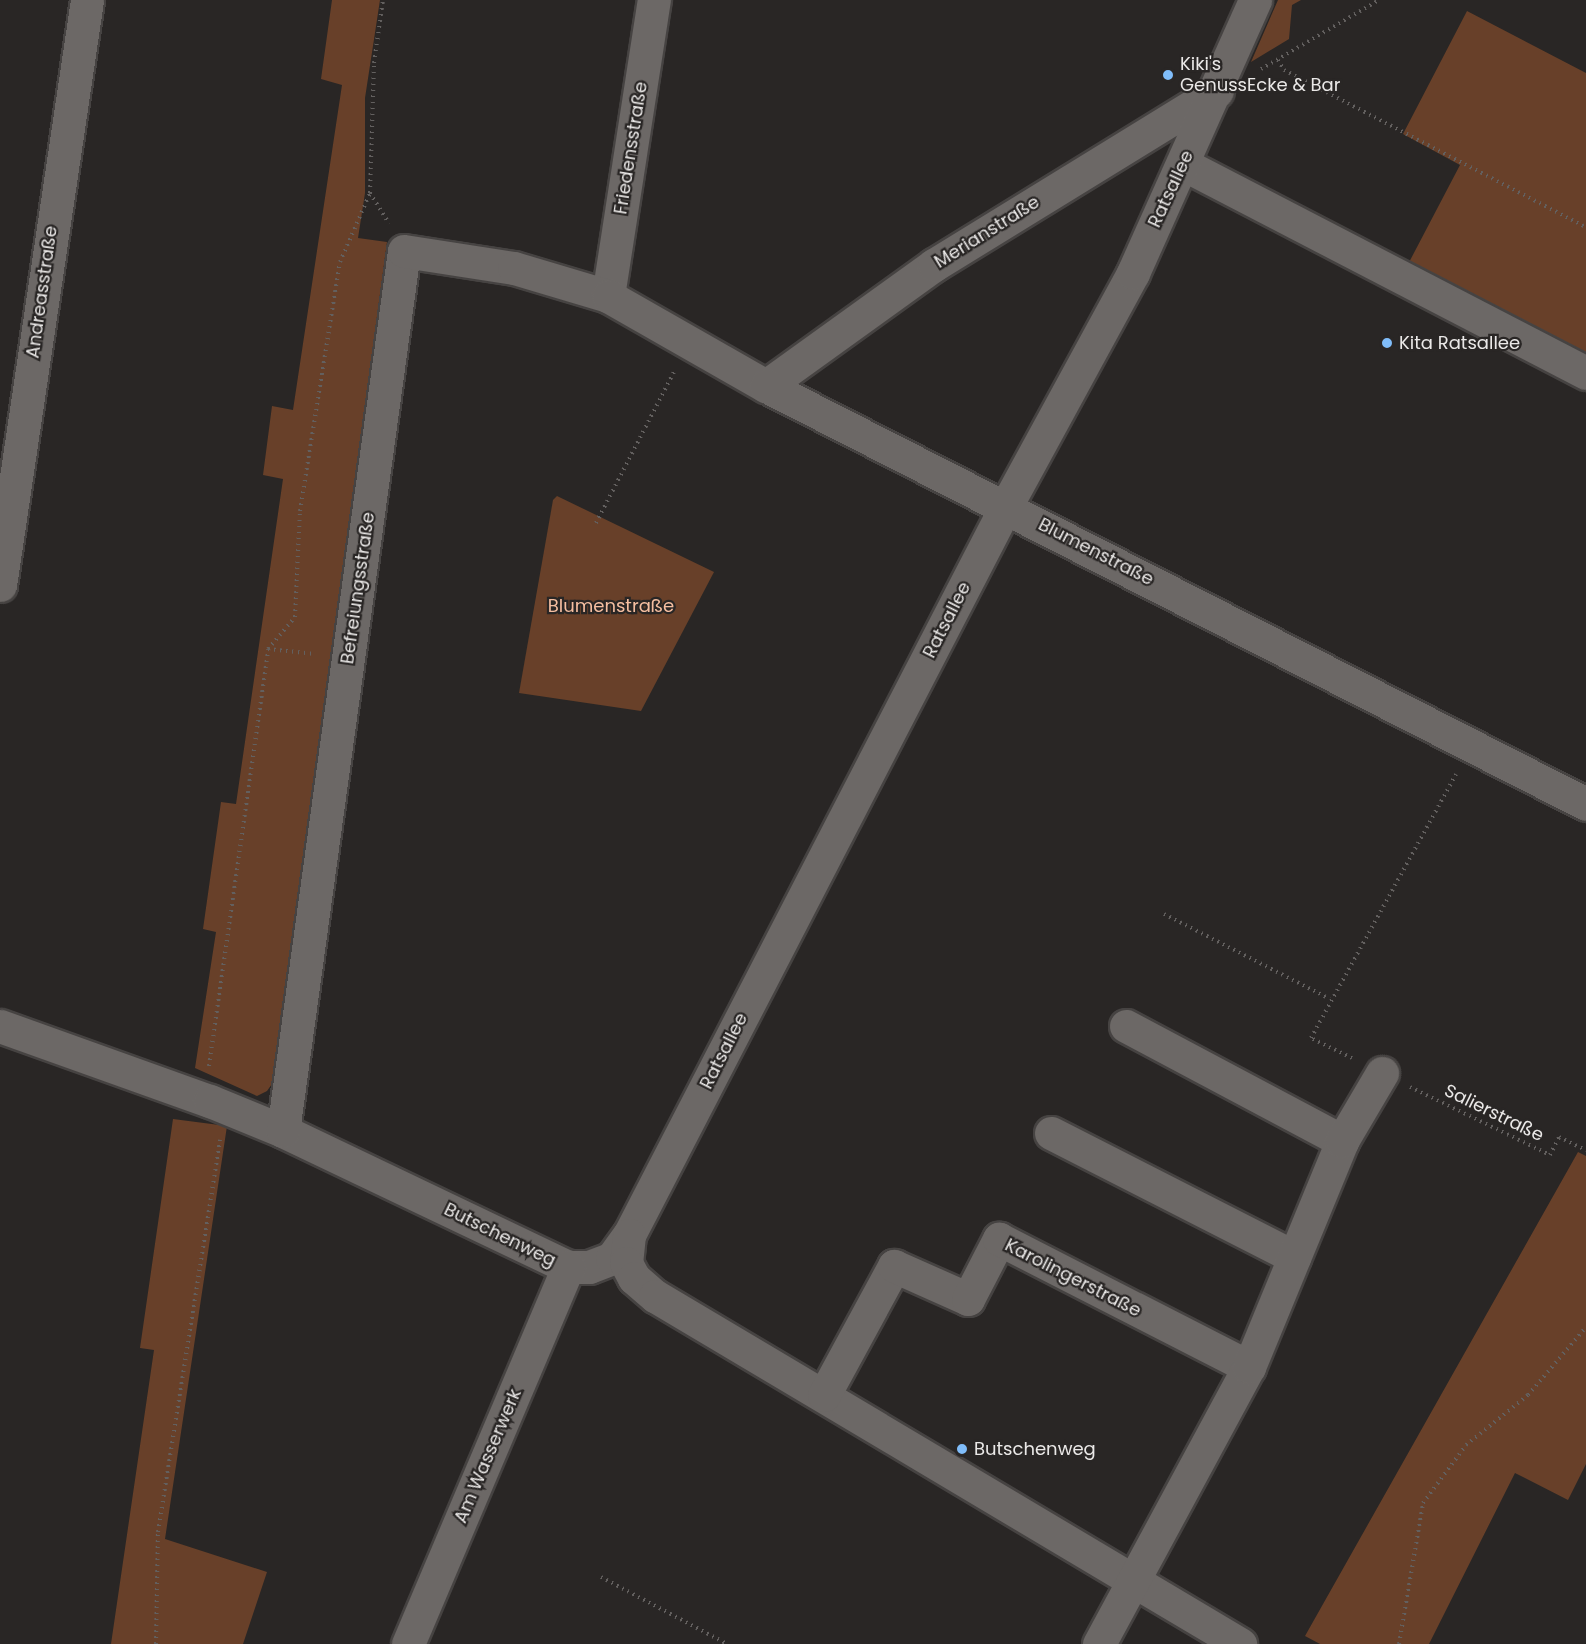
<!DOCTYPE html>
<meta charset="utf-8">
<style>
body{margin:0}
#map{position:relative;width:1586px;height:1644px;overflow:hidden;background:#292625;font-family:Poppins,sans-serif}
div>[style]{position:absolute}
.green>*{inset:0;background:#684029}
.path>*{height:4px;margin-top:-2px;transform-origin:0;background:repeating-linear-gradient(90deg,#63605f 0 1.5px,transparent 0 6px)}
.roads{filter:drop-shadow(2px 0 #464342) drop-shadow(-2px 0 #464342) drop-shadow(0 2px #464342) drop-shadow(0 -2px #464342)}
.minor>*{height:33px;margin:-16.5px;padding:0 16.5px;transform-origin:16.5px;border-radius:16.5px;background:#6c6866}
.dots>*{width:16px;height:16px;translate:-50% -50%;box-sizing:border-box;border:3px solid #292625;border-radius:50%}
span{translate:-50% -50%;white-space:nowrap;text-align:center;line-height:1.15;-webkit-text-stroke:4.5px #292625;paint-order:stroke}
.poi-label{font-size:18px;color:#eae8e7}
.left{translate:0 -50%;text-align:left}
.street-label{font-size:18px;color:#eae8e7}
.park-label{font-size:18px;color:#f5bea0}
</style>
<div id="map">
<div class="green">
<i style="clip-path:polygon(332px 0,380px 0,365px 98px,365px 193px,358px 238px,387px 242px,274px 1081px,267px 1091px,257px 1096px,195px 1068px,216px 932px,203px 929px,221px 802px,236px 804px,283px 479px,263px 475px,272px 406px,293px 410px,342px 85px,321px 79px)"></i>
<i style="clip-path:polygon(1278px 0,1301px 0,1292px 5px,1289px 39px,1251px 62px)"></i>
<i style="clip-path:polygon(1467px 11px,1586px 73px,1586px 363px,1405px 270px,1460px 165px,1403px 134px)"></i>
<i style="clip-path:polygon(557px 496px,714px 572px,641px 711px,519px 693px,553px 500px)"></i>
<i style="clip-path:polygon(173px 1119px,227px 1126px,165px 1539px,267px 1572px,243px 1644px,111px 1644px,154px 1350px,140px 1348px)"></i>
<i style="clip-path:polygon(1578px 1152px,1586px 1156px,1586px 1464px,1568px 1500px,1515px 1473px,1429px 1644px,1320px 1644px,1305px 1636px)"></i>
</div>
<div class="path">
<i style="left:1278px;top:60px;width:12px;rotate:59deg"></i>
<i style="left:1284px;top:70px;width:340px;rotate:27.5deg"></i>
<i style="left:1261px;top:69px;width:137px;rotate:-30.3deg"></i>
<i style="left:370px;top:193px;width:36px;rotate:58deg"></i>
<i style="left:596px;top:523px;width:170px;rotate:-62.7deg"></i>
<i style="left:268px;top:649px;width:47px;rotate:6.1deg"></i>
<i style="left:1164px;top:914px;width:186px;rotate:27.1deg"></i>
<i style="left:1352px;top:1058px;width:46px;rotate:-154deg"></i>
<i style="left:1311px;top:1038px;width:301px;rotate:-61.2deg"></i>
<i style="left:209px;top:1066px;width:421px;rotate:-81.9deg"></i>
<i style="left:268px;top:649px;width:42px;rotate:-49.8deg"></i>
<i style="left:295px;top:617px;width:106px;rotate:-87.3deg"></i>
<i style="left:300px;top:511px;width:252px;rotate:-80.9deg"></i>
<i style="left:340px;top:262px;width:75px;rotate:-66.5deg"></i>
<i style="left:370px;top:193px;width:130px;rotate:-88.2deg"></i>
<i style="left:374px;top:63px;width:64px;rotate:-81.9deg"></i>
<i style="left:1410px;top:1087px;width:156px;rotate:25.9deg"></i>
<i style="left:1550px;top:1155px;width:20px;rotate:-63deg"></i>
<i style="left:1559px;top:1137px;width:30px;rotate:26deg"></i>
<i style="left:601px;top:1577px;width:143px;rotate:28deg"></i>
<i style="left:156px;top:1644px;width:112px;rotate:-89deg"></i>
<i style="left:158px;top:1532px;width:397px;rotate:-81deg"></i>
<i style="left:1399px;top:1644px;width:143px;rotate:-80.3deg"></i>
<i style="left:1423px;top:1503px;width:72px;rotate:-53.4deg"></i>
<i style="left:1466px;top:1445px;width:80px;rotate:-38.9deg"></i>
<i style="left:1528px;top:1395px;width:89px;rotate:-49.5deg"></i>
</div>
<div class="roads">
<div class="minor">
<i style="left:1183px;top:164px;width:454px;rotate:27.4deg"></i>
<i style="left:608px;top:296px;width:300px;rotate:-81.2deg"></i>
<i style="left:766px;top:386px;width:207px;rotate:-35.8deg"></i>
<i style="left:934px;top:265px;width:332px;rotate:-31.6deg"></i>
<i style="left:0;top:585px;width:591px;rotate:-81.54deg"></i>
<i style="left:0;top:1026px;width:223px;rotate:19.7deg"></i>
<i style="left:210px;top:1101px;width:79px;rotate:22.3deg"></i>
<i style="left:283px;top:1131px;width:316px;rotate:25.5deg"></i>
<i style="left:568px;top:1267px;width:21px"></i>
<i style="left:589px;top:1267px;width:25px;rotate:-21deg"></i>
<i style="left:612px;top:1258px;width:29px;rotate:-54deg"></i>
<i style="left:629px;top:1235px;width:821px;rotate:-62.65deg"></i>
<i style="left:1006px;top:506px;width:265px;rotate:-61.4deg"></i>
<i style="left:1133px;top:273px;width:299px;rotate:-65.9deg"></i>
<i style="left:1126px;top:1026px;width:245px;rotate:28deg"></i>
<i style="left:283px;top:1131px;width:888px;rotate:-82.17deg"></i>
<i style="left:404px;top:251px;width:111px;rotate:8.8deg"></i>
<i style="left:514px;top:268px;width:98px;rotate:16.6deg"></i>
<i style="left:608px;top:296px;width:182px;rotate:29.7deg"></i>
<i style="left:766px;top:386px;width:920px;rotate:27.01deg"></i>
<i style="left:1051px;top:1133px;width:273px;rotate:27deg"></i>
<i style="left:629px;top:1235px;width:28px;rotate:96deg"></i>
<i style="left:626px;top:1263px;width:17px;rotate:62deg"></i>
<i style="left:634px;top:1278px;width:28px;rotate:41deg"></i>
<i style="left:655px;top:1296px;width:681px;rotate:30.75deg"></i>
<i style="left:824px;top:1395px;width:147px;rotate:-61.5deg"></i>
<i style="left:894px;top:1266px;width:81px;rotate:24deg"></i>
<i style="left:968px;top:1299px;width:68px;rotate:-62.7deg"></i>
<i style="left:999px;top:1239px;width:281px;rotate:27.1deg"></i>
<i style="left:408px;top:1644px;width:410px;rotate:-67deg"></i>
<i style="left:1099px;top:1644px;width:315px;rotate:-61.6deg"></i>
<i style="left:1249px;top:1367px;width:244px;rotate:-67.6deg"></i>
<i style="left:1342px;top:1141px;width:79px;rotate:-59.5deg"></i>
</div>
</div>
<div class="dots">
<i style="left:1168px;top:75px;background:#80bdfa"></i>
<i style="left:1387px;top:343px;background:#80bdfa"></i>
<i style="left:962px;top:1449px;background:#80bdfa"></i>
</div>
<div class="poi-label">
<span class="left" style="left:1180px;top:75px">Kiki's<br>GenussEcke &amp; Bar</span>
<span class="left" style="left:1399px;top:343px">Kita Ratsallee</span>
<span class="left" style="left:974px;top:1449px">Butschenweg</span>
</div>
<div class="street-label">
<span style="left:631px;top:148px;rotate:-81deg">Friedensstraße</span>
<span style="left:1171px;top:189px;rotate:-65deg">Ratsallee</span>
<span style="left:987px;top:232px;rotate:-32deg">Merianstraße</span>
<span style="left:42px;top:292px;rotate:-82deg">Andreasstraße</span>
<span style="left:1096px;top:552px;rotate:27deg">Blumenstraße</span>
<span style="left:358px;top:588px;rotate:-82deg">Befreiungsstraße</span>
<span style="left:947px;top:620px;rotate:-63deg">Ratsallee</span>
<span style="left:724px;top:1051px;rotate:-63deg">Ratsallee</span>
<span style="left:1494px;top:1113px;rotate:26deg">Salierstraße</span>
<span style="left:500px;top:1235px;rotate:26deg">Butschenweg</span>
<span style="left:1073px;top:1278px;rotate:27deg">Karolingerstraße</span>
<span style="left:488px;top:1456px;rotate:-67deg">Am Wasserwerk</span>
</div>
<div class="park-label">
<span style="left:611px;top:606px">Blumenstraße</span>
</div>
</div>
